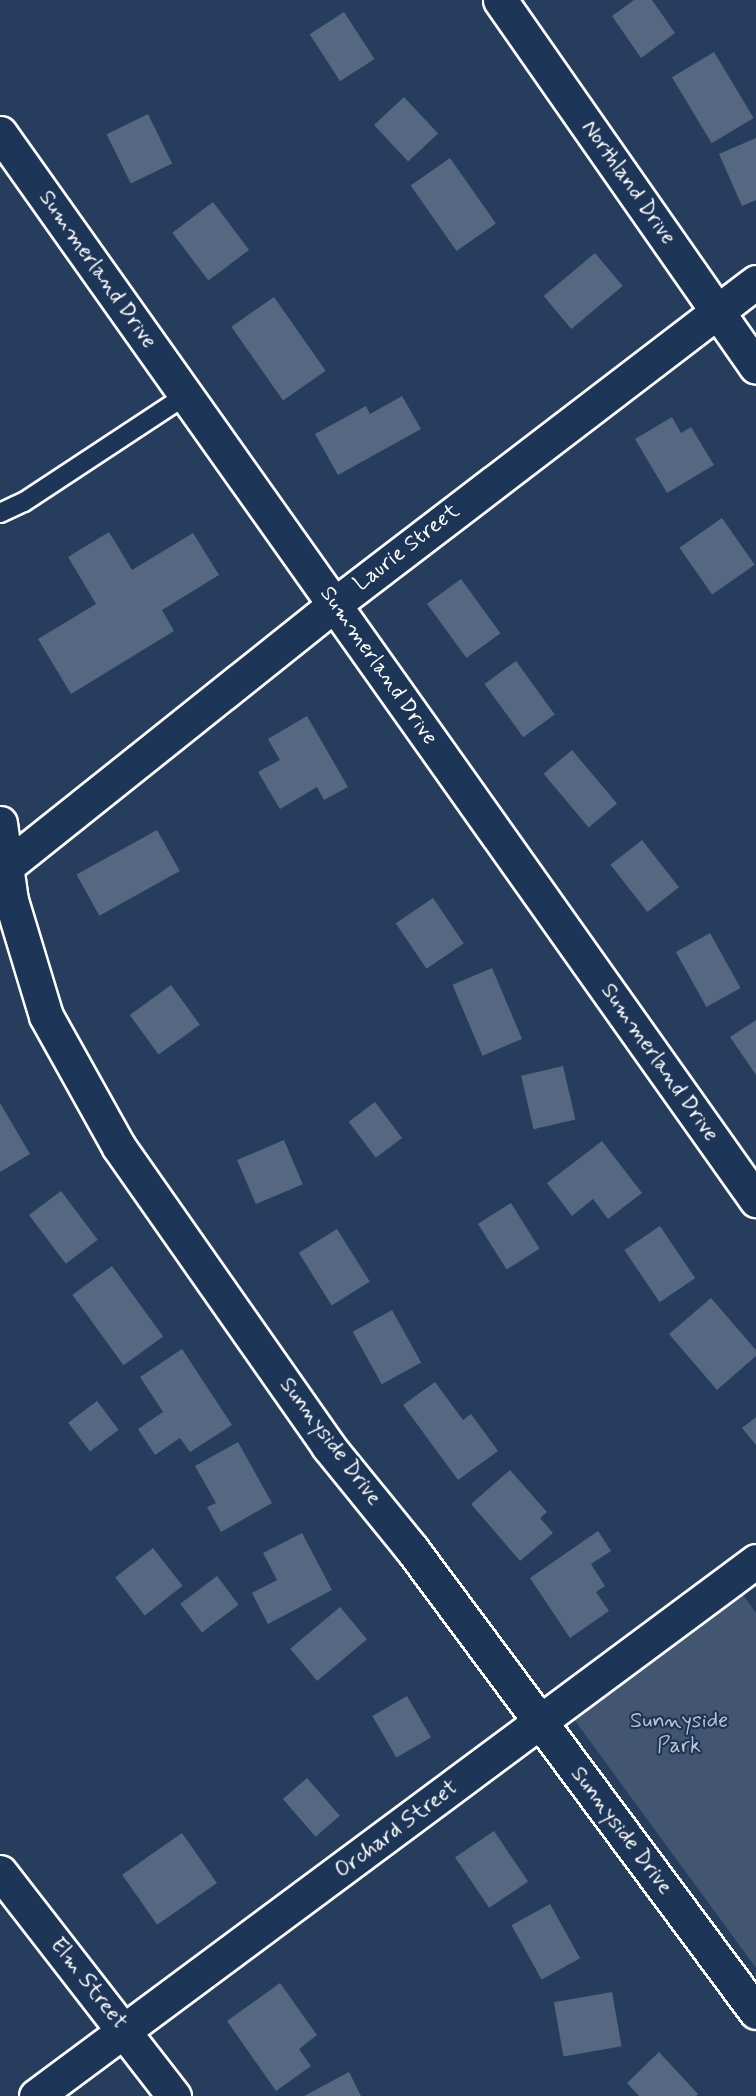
<!DOCTYPE html>
<style>
body{margin:0}
#map{position:relative;width:756px;height:2096px;overflow:hidden;background:#263d5e;font-family:Mynerve,sans-serif}
div>[style]{position:absolute}
.green>*{inset:0;background:#425672}
.building>*{inset:0;background:#556781;transform-origin:0 0}
.roads{filter:drop-shadow(2px 0 #fff) drop-shadow(-2px 0 #fff) drop-shadow(0 2px #fff) drop-shadow(0 -2px #fff)}
.service>*{height:18px;margin:-9px;padding:0 9px;transform-origin:9px;border-radius:9px;background:#1d3557}
.minor>*{height:33px;margin:-16.5px;padding:0 16.5px;transform-origin:16.5px;border-radius:16.5px;background:#1d3557}
.tertiary>*{height:33px;margin:-16.5px;padding:0 16.5px;transform-origin:16.5px;border-radius:16.5px;background:#1d3557}
span{translate:-50% -50%;white-space:nowrap;text-align:center;line-height:1.15;-webkit-text-stroke:4.5px #1d3557;paint-order:stroke}
.street-label{font-size:22px;color:#fff}
.park-label{font-size:22px;color:#bdc4ce}
</style>
<div id="map">
<div class="green">
<i style="clip-path:polygon(740px 1591px,756px 1613px,756px 1968px,573px 1718px)"></i>
</div>
<div class="building">
<i style="clip-path:polygon(634px 0,652px 0,675px 33px,641px 58px,612px 16px)"></i>
<i style="left:344px;top:12px;width:56px;height:41px;rotate:57deg"></i>
<i style="left:714px;top:52px;width:77px;height:49px;rotate:59deg"></i>
<i style="left:404px;top:97px;width:50px;height:41px;rotate:47deg"></i>
<i style="left:148px;top:114px;width:55px;height:46px;rotate:64deg"></i>
<i style="clip-path:polygon(756px 138px,756px 200px,742px 206px,719px 154px)"></i>
<i style="left:450px;top:158px;width:80px;height:48px;rotate:55deg"></i>
<i style="left:213px;top:202px;width:60px;height:51px;rotate:53deg"></i>
<i style="left:595px;top:253px;width:43px;height:67px;rotate:50deg"></i>
<i style="left:274px;top:297px;width:90px;height:52px;rotate:55deg"></i>
<i style="clip-path:polygon(402px 396px,421px 429px,338px 475px,315px 434px,366px 406px,370px 414px)"></i>
<i style="clip-path:polygon(672px 417px,681px 433px,691px 427px,714px 465px,667px 493px,635px 439px)"></i>
<i style="left:722px;top:518px;width:57px;height:52px;rotate:55deg"></i>
<i style="clip-path:polygon(109px 532px,132px 570px,193px 533px,219px 575px,162px 610px,174px 631px,71px 694px,38px 639px,96px 604px,68px 557px)"></i>
<i style="left:461px;top:579px;width:67px;height:42px;rotate:54deg"></i>
<i style="left:516px;top:661px;width:66px;height:39px;rotate:54deg"></i>
<i style="clip-path:polygon(307px 716px,348px 787px,324px 800px,317px 787px,280px 809px,258px 772px,280px 760px,268px 739px)"></i>
<i style="left:572px;top:750px;width:70px;height:37px;rotate:50deg"></i>
<i style="left:157px;top:830px;width:47px;height:92px;rotate:61deg"></i>
<i style="left:642px;top:840px;width:60px;height:40px;rotate:52deg"></i>
<i style="left:433px;top:898px;width:55px;height:45px;rotate:56deg"></i>
<i style="left:710px;top:933px;width:63px;height:39px;rotate:61deg"></i>
<i style="left:492px;top:968px;width:77px;height:43px;rotate:67deg"></i>
<i style="left:171px;top:985px;width:49px;height:51px;rotate:54deg"></i>
<i style="clip-path:polygon(756px 1020px,756px 1075px,730px 1037px)"></i>
<i style="left:563px;top:1066px;width:55px;height:43px;rotate:77deg"></i>
<i style="left:375px;top:1102px;width:45px;height:33px;rotate:53deg"></i>
<i style="clip-path:polygon(0 1103px,30px 1154px,0 1172px)"></i>
<i style="left:284px;top:1140px;width:48px;height:51px;rotate:67deg"></i>
<i style="clip-path:polygon(602px 1141px,642px 1193px,608px 1219px,593px 1199px,572px 1216px,547px 1183px)"></i>
<i style="left:61px;top:1191px;width:61px;height:40px;rotate:53deg"></i>
<i style="left:511px;top:1203px;width:54px;height:39px;rotate:58deg"></i>
<i style="left:660px;top:1226px;width:63px;height:43px;rotate:56deg"></i>
<i style="left:337px;top:1229px;width:62px;height:45px;rotate:58deg"></i>
<i style="left:112px;top:1266px;width:87px;height:49px;rotate:54deg"></i>
<i style="clip-path:polygon(711px 1298px,756px 1350px,756px 1356px,717px 1390px,669px 1334px)"></i>
<i style="left:392px;top:1310px;width:60px;height:45px;rotate:61deg"></i>
<i style="clip-path:polygon(182px 1349px,232px 1425px,190px 1452px,180px 1438px,155px 1455px,138px 1429px,163px 1412px,140px 1377px)"></i>
<i style="clip-path:polygon(435px 1382px,463px 1420px,471px 1414px,498px 1451px,458px 1480px,403px 1405px)"></i>
<i style="left:97px;top:1401px;width:36px;height:36px;rotate:53deg"></i>
<i style="clip-path:polygon(756px 1417px,756px 1445px,742px 1428px)"></i>
<i style="clip-path:polygon(238px 1442px,272px 1503px,221px 1532px,207px 1507px,216px 1503px,195px 1466px)"></i>
<i style="clip-path:polygon(510px 1470px,547px 1512px,540px 1518px,553px 1533px,520px 1561px,471px 1504px)"></i>
<i style="clip-path:polygon(598px 1531px,611px 1551px,591px 1564px,605px 1586px,596px 1592px,609px 1611px,570px 1638px,530px 1578px)"></i>
<i style="clip-path:polygon(302px 1533px,332px 1590px,268px 1624px,252px 1593px,277px 1580px,263px 1553px)"></i>
<i style="left:153px;top:1548px;width:48px;height:48px;rotate:52deg"></i>
<i style="left:217px;top:1576px;width:36px;height:46px;rotate:53deg"></i>
<i style="left:340px;top:1607px;width:42px;height:65px;rotate:50deg"></i>
<i style="left:407px;top:1696px;width:48px;height:40px;rotate:60deg"></i>
<i style="left:307px;top:1778px;width:50px;height:32px;rotate:49deg"></i>
<i style="left:494px;top:1831px;width:61px;height:47px;rotate:56deg"></i>
<i style="left:182px;top:1833px;width:61px;height:73px;rotate:55deg"></i>
<i style="left:550px;top:1904px;width:62px;height:44px;rotate:61deg"></i>
<i style="clip-path:polygon(280px 1983px,317px 2035px,299px 2049px,311px 2066px,276px 2091px,227px 2021px)"></i>
<i style="left:612px;top:1992px;width:55px;height:59px;rotate:80deg"></i>
<i style="clip-path:polygon(659px 2052px,698px 2094px,696px 2096px,639px 2096px,627px 2083px)"></i>
<i style="clip-path:polygon(349px 2072px,361px 2096px,304px 2096px)"></i>
</div>
<div class="roads">
<div class="service">
<i style="left:0;top:513px;width:26px;rotate:-25deg"></i>
<i style="left:24px;top:502px;width:194px;rotate:-33.4deg"></i>
</div>
<div class="minor">
<i style="left:0;top:133px;width:1308px;rotate:54.68deg"></i>
<i style="left:0;top:823px;width:78px;rotate:81.9deg"></i>
<i style="left:11px;top:900px;width:121px;rotate:73.2deg"></i>
<i style="left:46px;top:1016px;width:150px;rotate:60.9deg"></i>
<i style="left:119px;top:1147px;width:365px;rotate:55deg"></i>
<i style="left:328px;top:1446px;width:132px;rotate:50.9deg"></i>
<i style="left:411px;top:1548px;width:578px;rotate:53.37deg"></i>
<i style="left:7px;top:866px;width:420px;rotate:-38.6deg"></i>
<i style="left:335px;top:604px;width:530px;rotate:-37.41deg"></i>
<i style="left:0;top:1872px;width:284px;rotate:52.2deg"></i>
<i style="left:36px;top:2096px;width:897px;rotate:-36.61deg"></i>
</div>
<div class="tertiary">
<i style="left:500px;top:0;width:447px;rotate:55.1deg"></i>
</div>
</div>
<div class="street-label">
<span style="left:628px;top:183px;rotate:55deg">Northland Drive</span>
<span style="left:97px;top:270px;rotate:55deg">Summerland Drive</span>
<span style="left:407px;top:548px;rotate:-38deg">Laurie Street</span>
<span style="left:378px;top:666px;rotate:55deg">Summerland Drive</span>
<span style="left:659px;top:1063px;rotate:55deg">Summerland Drive</span>
<span style="left:330px;top:1442px;rotate:53deg">Sunnyside Drive</span>
<span style="left:397px;top:1830px;rotate:-37deg">Orchard Street</span>
<span style="left:621px;top:1831px;rotate:53deg">Sunnyside Drive</span>
<span style="left:88px;top:1984px;rotate:52deg">Elm Street</span>
</div>
<div class="park-label">
<span style="left:679px;top:1734px">Sunnyside<br>Park</span>
</div>
</div>
